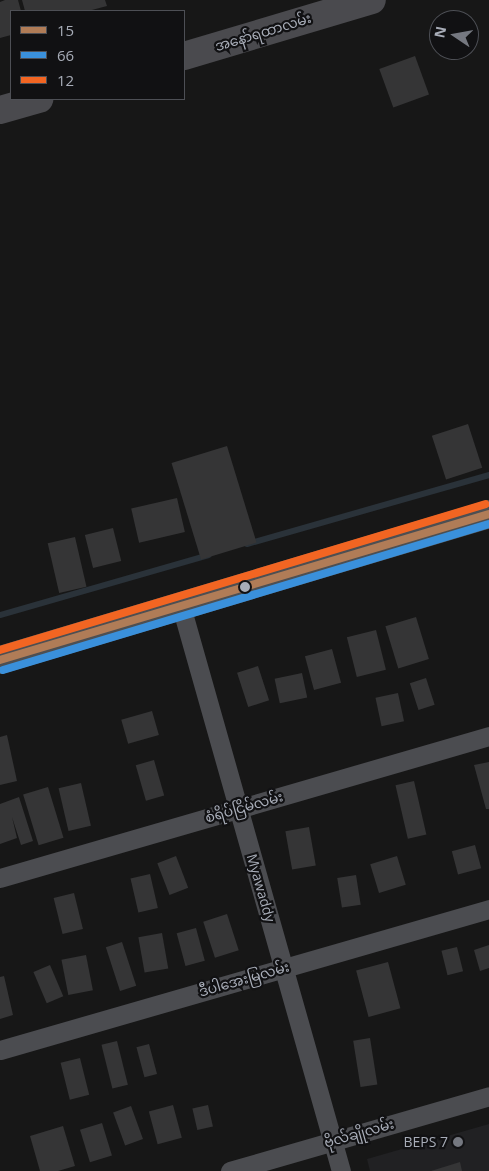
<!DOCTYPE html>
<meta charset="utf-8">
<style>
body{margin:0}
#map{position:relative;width:489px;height:1171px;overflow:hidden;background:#171717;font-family:"Open Sans","Noto Sans Myanmar",sans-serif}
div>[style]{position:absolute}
.built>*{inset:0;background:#212123}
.stream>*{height:6px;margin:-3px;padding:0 3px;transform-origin:3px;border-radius:3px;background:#2a3239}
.building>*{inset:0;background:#353536;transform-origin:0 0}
.minor>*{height:19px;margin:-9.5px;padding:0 9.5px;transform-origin:9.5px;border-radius:9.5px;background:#4b4c50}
.secondary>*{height:28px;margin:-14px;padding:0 14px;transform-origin:14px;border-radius:14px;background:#4a4a4e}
.primary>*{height:28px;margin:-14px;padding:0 14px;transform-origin:14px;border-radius:14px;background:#4d4f52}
.bus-1>*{height:8px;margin:-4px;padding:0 4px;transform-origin:4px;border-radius:4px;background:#b07c57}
.bus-2>*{height:8px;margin:-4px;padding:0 4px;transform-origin:4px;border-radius:4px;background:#3a90db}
.bus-3>*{height:8px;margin:-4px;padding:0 4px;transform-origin:4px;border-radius:4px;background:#f26522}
.dots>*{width:14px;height:14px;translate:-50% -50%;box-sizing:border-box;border:2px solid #111113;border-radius:50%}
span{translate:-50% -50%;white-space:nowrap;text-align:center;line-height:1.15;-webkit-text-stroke:4.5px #111113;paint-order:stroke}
.street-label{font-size:14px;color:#a8adb8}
.poi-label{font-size:14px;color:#a8adb8}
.right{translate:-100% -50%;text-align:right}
.legend{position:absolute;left:10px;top:10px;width:175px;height:90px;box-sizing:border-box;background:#111113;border:1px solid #4d4f55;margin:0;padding:6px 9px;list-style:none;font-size:15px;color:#a8adb8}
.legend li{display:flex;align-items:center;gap:10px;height:25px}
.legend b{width:25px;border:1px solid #4d4f55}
.north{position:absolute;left:429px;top:10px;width:50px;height:50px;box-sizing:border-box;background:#111113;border:1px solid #4d4f55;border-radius:50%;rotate:282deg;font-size:14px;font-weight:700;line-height:20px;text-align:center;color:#a8adb8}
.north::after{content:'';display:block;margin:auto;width:18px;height:22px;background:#757880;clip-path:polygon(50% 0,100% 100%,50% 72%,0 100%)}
</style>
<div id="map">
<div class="built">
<i style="clip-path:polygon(489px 1124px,489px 1171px,370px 1171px,367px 1159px)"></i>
</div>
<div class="stream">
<i style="left:247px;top:544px;width:252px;rotate:-15.9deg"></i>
<i style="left:0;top:615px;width:217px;rotate:-16deg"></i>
</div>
<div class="building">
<i style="clip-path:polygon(5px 0,18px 0,21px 11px,11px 11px,11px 35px,0 38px,0 2px)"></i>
<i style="clip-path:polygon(22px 0,105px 0,107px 6px,88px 11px,25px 11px)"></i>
<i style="left:415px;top:56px;width:41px;height:38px;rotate:70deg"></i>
<i style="left:468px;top:424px;width:46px;height:38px;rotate:72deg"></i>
<i style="left:227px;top:446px;width:101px;height:58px;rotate:73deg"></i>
<i style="left:177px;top:498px;width:35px;height:47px;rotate:77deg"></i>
<i style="left:113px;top:528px;width:34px;height:29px;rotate:76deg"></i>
<i style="left:75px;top:537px;width:51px;height:28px;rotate:77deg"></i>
<i style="left:416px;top:617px;width:44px;height:32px;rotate:73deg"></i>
<i style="left:376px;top:630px;width:41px;height:30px;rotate:76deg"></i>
<i style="left:332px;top:649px;width:35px;height:28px;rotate:75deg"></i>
<i style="left:258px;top:666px;width:36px;height:22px;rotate:72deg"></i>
<i style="left:302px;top:673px;width:25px;height:28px;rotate:78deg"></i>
<i style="left:426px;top:678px;width:28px;height:17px;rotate:72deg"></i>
<i style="left:398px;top:693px;width:29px;height:23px;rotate:78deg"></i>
<i style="left:152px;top:711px;width:25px;height:32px;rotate:74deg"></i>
<i style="clip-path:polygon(7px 735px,17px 781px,0 785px,0 737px)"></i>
<i style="left:154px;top:760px;width:37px;height:19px;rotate:74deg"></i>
<i style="clip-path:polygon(489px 762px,489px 809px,486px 809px,474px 765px)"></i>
<i style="left:414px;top:781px;width:55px;height:19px;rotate:77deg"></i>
<i style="left:81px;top:783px;width:44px;height:23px;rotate:77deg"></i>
<i style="left:48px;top:787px;width:53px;height:26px;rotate:73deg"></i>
<i style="clip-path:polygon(19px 797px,33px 841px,21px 845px,12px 817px,17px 838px,0 844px,0 804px)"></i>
<i style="left:309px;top:827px;width:39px;height:24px;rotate:80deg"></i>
<i style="left:475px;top:845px;width:24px;height:24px;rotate:75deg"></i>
<i style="left:176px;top:856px;width:34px;height:20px;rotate:69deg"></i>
<i style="left:397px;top:856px;width:30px;height:28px;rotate:73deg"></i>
<i style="left:150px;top:874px;width:35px;height:20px;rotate:77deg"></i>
<i style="left:356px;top:875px;width:30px;height:19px;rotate:81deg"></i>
<i style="left:74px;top:893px;width:37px;height:21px;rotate:76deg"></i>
<i style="left:227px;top:914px;width:38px;height:25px;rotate:72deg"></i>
<i style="left:196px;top:928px;width:34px;height:20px;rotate:75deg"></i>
<i style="left:162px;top:933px;width:36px;height:24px;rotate:80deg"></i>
<i style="left:122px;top:942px;width:46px;height:17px;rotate:72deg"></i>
<i style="clip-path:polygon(489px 945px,489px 968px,480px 971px,474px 950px)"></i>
<i style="left:457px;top:947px;width:25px;height:16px;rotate:76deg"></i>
<i style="left:86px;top:955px;width:36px;height:25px;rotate:79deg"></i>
<i style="left:388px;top:962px;width:48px;height:33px;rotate:75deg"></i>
<i style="left:50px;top:965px;width:34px;height:18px;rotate:67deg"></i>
<i style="clip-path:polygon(4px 976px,13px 1015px,0 1019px,0 977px)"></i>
<i style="left:370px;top:1038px;width:47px;height:17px;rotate:81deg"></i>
<i style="left:117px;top:1041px;width:45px;height:16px;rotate:76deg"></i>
<i style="left:149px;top:1044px;width:31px;height:13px;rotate:75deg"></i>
<i style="left:80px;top:1058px;width:38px;height:20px;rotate:76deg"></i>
<i style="left:173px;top:1105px;width:34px;height:25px;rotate:75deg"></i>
<i style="left:208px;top:1105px;width:22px;height:16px;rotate:77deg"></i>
<i style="left:131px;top:1106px;width:35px;height:19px;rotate:70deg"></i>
<i style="left:102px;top:1123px;width:34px;height:23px;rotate:73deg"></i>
<i style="clip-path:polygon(63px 1126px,75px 1166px,58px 1171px,40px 1171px,30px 1136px)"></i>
<i style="clip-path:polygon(460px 1162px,462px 1171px,431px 1171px)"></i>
</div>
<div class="minor">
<i style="left:181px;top:606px;width:587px;rotate:74.19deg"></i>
<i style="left:0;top:878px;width:509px;rotate:-16.19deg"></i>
<i style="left:0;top:1050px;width:509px;rotate:-16.08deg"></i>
<i style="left:230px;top:1171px;width:270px;rotate:-16.1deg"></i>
</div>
<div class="secondary">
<i style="left:184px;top:56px;width:196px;rotate:-16.6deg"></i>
<i style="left:0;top:110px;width:41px;rotate:-15.8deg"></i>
</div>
<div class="primary">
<i style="left:0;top:660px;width:510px;rotate:-16.62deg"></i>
</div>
<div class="bus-1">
<i style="left:0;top:660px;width:510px;rotate:-16.62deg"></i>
</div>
<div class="bus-2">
<i style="left:3px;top:670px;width:507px;rotate:-16.72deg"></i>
</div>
<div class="bus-3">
<i style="left:0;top:650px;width:507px;rotate:-16.72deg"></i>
</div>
<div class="dots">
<i style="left:245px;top:587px;background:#a8adb8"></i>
<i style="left:458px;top:1142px;background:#757880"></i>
</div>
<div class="street-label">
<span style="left:263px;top:32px;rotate:-17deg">အနော်ရထာလမ်း</span>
<span style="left:244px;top:807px;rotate:-16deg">စံရိပ်ငြိမ်လမ်း</span>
<span style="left:261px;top:888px;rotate:74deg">Myawaddy</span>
<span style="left:244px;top:979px;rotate:-16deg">ဒီပါအေးမြလမ်း</span>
<span style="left:359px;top:1133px;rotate:-16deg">ဗိုလ်ချိုလမ်း</span>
</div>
<div class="poi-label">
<span class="right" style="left:448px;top:1142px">BEPS 7</span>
</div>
<ul class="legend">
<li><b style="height:6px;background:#b07c57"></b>15</li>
<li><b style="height:6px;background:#3a90db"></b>66</li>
<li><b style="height:6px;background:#f26522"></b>12</li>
</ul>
<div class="north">N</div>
</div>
